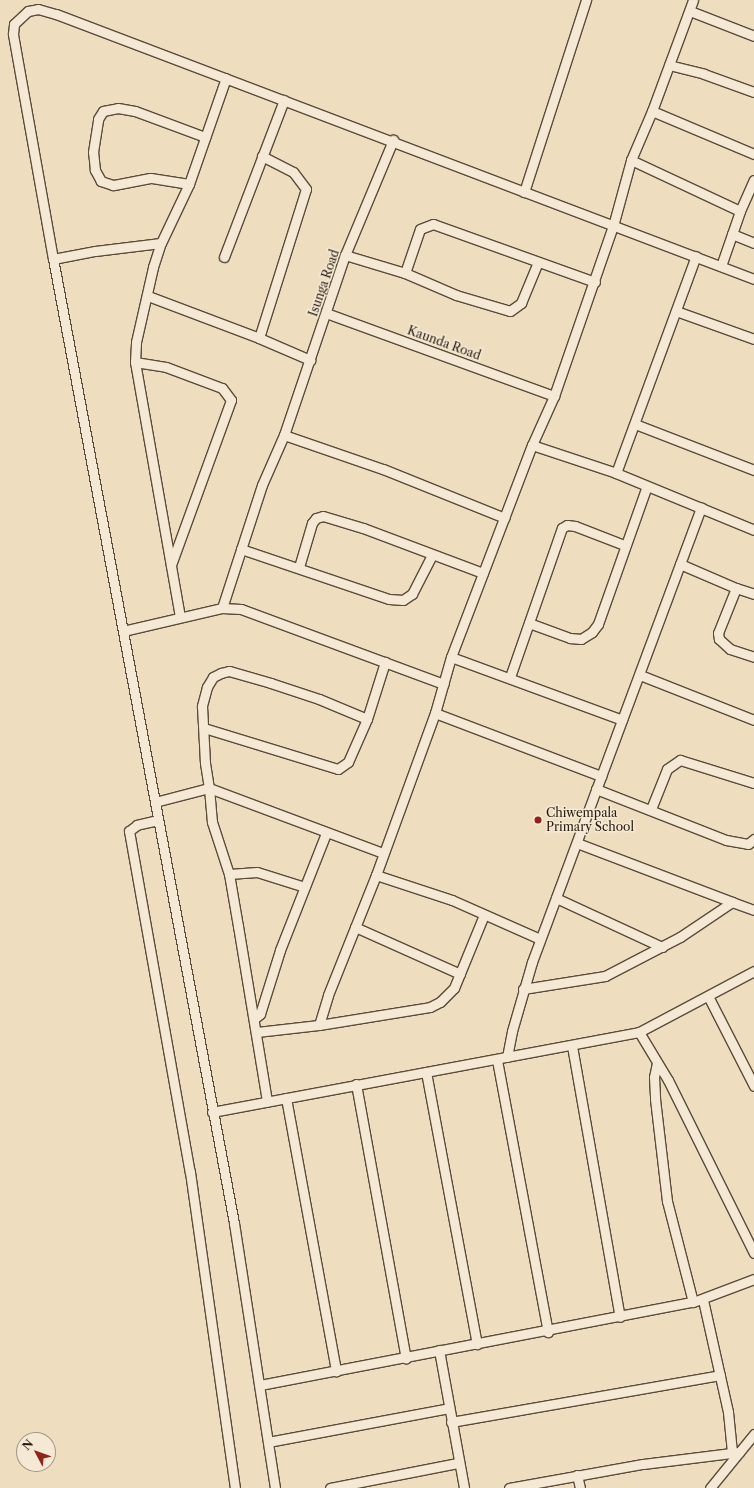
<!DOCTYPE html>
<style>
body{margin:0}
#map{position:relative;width:754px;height:1488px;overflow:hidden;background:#efddbf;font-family:"Libre Caslon Text",serif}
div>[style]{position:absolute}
.roads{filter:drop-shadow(1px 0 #5a4c3a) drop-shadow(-1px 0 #5a4c3a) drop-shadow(0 1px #5a4c3a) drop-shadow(0 -1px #5a4c3a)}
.minor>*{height:9px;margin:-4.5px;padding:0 4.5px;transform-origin:4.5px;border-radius:4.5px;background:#f5e9d5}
.dots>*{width:11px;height:11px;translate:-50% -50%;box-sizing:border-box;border:2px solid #f5e9d5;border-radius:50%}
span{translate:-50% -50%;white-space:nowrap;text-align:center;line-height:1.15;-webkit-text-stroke:3px #f5e9d5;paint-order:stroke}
.street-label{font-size:12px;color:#291b0d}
.poi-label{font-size:12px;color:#291b0d}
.left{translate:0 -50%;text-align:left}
.north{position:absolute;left:16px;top:1432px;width:40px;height:40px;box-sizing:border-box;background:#f5e9d5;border:1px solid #a39785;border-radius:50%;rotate:311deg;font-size:11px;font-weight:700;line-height:16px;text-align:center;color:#291b0d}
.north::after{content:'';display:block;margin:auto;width:14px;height:18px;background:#8f2418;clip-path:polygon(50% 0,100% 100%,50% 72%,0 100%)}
</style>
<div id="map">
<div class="roads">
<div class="minor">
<i style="left:690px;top:11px;width:69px;rotate:21.3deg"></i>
<i style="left:669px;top:65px;width:36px;rotate:14deg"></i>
<i style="left:704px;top:74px;width:53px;rotate:19.8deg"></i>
<i style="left:652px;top:111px;width:111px;rotate:22.9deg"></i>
<i style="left:631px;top:160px;width:120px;rotate:25.1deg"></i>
<i style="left:189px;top:184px;width:39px;rotate:-171deg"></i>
<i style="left:150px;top:178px;width:38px;rotate:169deg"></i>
<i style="left:113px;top:185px;width:13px;rotate:-162deg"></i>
<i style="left:101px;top:181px;width:13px;rotate:-119deg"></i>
<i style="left:95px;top:170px;width:18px;rotate:-96deg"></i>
<i style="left:93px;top:152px;width:33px;rotate:-81deg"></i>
<i style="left:98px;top:119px;width:9px;rotate:-58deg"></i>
<i style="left:103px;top:111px;width:15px;rotate:-11deg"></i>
<i style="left:118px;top:108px;width:17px;rotate:10deg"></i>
<i style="left:135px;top:111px;width:75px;rotate:20.4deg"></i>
<i style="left:524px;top:192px;width:202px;rotate:-72.1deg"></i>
<i style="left:732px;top:234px;width:24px;rotate:22deg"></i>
<i style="left:345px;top:255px;width:63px;rotate:16.7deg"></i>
<i style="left:405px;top:273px;width:56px;rotate:23.3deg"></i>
<i style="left:456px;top:295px;width:56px;rotate:16.5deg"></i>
<i style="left:510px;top:311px;width:14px;rotate:-36deg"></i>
<i style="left:521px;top:303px;width:44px;rotate:-67.5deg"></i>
<i style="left:224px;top:257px;width:168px;rotate:-69.1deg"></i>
<i style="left:53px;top:259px;width:43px;rotate:-10.8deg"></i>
<i style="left:95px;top:251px;width:66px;rotate:-6.9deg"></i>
<i style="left:721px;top:266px;width:58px;rotate:-70.9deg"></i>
<i style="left:740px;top:211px;width:34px;rotate:-66deg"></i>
<i style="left:405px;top:273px;width:46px;rotate:-71.2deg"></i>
<i style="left:420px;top:229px;width:14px;rotate:-21deg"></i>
<i style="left:433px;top:224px;width:172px;rotate:19.7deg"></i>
<i style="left:148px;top:296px;width:119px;rotate:20.7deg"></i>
<i style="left:259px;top:338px;width:56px;rotate:23.3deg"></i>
<i style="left:676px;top:311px;width:83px;rotate:19.7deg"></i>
<i style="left:326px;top:313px;width:243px;rotate:20deg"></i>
<i style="left:259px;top:338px;width:156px;rotate:-72.5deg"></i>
<i style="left:306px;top:189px;width:21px;rotate:-127deg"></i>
<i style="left:293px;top:172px;width:35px;rotate:-153deg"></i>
<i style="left:135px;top:362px;width:31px;rotate:9deg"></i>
<i style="left:166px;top:367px;width:60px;rotate:20.6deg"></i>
<i style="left:222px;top:388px;width:15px;rotate:53deg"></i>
<i style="left:231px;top:400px;width:176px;rotate:110deg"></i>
<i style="left:635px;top:424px;width:128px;rotate:21.1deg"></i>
<i style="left:284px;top:435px;width:105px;rotate:19deg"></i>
<i style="left:383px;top:469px;width:131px;rotate:21.9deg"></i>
<i style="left:532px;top:445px;width:89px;rotate:18.4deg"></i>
<i style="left:616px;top:473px;width:149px;rotate:22.4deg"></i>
<i style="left:616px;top:473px;width:231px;rotate:-69.8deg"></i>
<i style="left:241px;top:549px;width:156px;rotate:18.7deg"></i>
<i style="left:389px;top:599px;width:14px;rotate:4deg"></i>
<i style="left:403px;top:600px;width:11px;rotate:-34deg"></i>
<i style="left:412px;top:594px;width:44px;rotate:-62.9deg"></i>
<i style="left:680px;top:564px;width:61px;rotate:23.2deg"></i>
<i style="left:736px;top:588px;width:48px;rotate:111.8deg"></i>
<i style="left:718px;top:633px;width:6px;rotate:81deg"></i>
<i style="left:719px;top:639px;width:15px;rotate:42deg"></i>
<i style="left:730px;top:649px;width:25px;rotate:18deg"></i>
<i style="left:299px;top:567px;width:46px;rotate:-73.5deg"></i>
<i style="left:312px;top:523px;width:6px;rotate:-51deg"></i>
<i style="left:316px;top:518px;width:7px;rotate:-16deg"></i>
<i style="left:323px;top:516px;width:42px;rotate:16.7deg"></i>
<i style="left:363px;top:528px;width:128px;rotate:20.6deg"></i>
<i style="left:736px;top:588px;width:19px;rotate:18deg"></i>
<i style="left:222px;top:608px;width:129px;rotate:-72deg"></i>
<i style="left:262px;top:485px;width:55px;rotate:-66.3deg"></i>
<i style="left:284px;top:435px;width:190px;rotate:-71.3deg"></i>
<i style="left:345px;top:255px;width:125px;rotate:-67.3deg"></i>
<i style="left:180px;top:617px;width:259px;rotate:-100deg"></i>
<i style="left:135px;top:362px;width:20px;rotate:-87deg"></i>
<i style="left:136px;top:342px;width:77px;rotate:-77.2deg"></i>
<i style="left:153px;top:267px;width:25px;rotate:-72deg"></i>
<i style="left:161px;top:243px;width:65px;rotate:-64.6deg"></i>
<i style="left:189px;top:184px;width:112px;rotate:-70.8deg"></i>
<i style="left:529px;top:623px;width:44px;rotate:20.1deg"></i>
<i style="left:570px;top:638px;width:11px;rotate:5deg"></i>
<i style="left:581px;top:639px;width:13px;rotate:-32deg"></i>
<i style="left:592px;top:632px;width:10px;rotate:-53deg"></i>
<i style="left:598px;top:624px;width:146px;rotate:-70.5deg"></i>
<i style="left:123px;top:631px;width:102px;rotate:-13.1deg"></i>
<i style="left:222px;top:608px;width:19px;rotate:3deg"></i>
<i style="left:241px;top:609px;width:216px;rotate:20.3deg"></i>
<i style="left:451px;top:657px;width:182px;rotate:20.2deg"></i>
<i style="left:640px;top:675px;width:123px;rotate:21.5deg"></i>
<i style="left:510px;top:677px;width:158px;rotate:-70.8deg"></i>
<i style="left:562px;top:528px;width:6px;rotate:-31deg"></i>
<i style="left:567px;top:525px;width:8px;rotate:7deg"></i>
<i style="left:575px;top:526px;width:53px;rotate:21.2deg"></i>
<i style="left:435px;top:713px;width:178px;rotate:20.8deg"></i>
<i style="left:367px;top:719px;width:52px;rotate:-157.4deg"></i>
<i style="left:319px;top:699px;width:51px;rotate:-161.6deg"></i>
<i style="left:271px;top:683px;width:44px;rotate:-164.1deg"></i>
<i style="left:229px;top:671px;width:8px;rotate:166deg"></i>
<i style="left:221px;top:673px;width:9px;rotate:153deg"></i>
<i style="left:213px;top:677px;width:12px;rotate:121deg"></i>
<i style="left:207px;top:687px;width:20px;rotate:105deg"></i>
<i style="left:202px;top:706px;width:57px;rotate:87deg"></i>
<i style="left:205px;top:763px;width:25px;rotate:81deg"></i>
<i style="left:209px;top:788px;width:186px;rotate:20.5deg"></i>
<i style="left:204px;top:728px;width:140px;rotate:17deg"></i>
<i style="left:338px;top:769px;width:12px;rotate:-35deg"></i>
<i style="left:348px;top:762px;width:47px;rotate:-66.2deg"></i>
<i style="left:367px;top:719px;width:60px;rotate:-72.5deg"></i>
<i style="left:596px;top:789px;width:140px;rotate:21.4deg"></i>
<i style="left:726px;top:840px;width:22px;rotate:10deg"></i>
<i style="left:748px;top:844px;width:8px;rotate:-40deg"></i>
<i style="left:155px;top:802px;width:56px;rotate:-14.5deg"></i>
<i style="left:209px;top:788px;width:34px;rotate:85deg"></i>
<i style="left:212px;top:822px;width:55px;rotate:71.9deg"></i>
<i style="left:229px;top:874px;width:53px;rotate:80.2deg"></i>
<i style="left:238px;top:926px;width:178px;rotate:80.6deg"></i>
<i style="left:651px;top:809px;width:43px;rotate:-68.2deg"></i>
<i style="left:667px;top:769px;width:16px;rotate:-35deg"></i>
<i style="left:680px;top:760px;width:77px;rotate:17.3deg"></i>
<i style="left:158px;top:820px;width:22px;rotate:167deg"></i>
<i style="left:137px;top:825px;width:10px;rotate:143deg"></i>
<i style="left:129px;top:831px;width:346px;rotate:79.9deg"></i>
<i style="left:190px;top:1172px;width:319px;rotate:81.9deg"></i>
<i style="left:577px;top:843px;width:166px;rotate:20.8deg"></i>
<i style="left:229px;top:874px;width:28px;rotate:-4deg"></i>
<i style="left:257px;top:872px;width:50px;rotate:17.4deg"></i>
<i style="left:376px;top:875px;width:80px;rotate:18.2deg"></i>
<i style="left:452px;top:900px;width:96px;rotate:23.9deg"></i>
<i style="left:556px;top:898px;width:117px;rotate:24.8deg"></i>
<i style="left:355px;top:927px;width:115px;rotate:24.1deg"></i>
<i style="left:523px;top:989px;width:83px;rotate:-9deg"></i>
<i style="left:605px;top:976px;width:85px;rotate:-27.5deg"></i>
<i style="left:680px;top:937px;width:63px;rotate:-33.9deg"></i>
<i style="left:732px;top:902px;width:23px;rotate:20deg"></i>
<i style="left:708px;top:996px;width:101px;rotate:62.9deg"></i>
<i style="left:254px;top:1019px;width:8px;rotate:-40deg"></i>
<i style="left:260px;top:1014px;width:67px;rotate:-72.6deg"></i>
<i style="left:280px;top:950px;width:126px;rotate:-68.5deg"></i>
<i style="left:319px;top:1025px;width:31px;rotate:-73deg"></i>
<i style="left:328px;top:995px;width:129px;rotate:-68.2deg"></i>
<i style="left:376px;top:875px;width:172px;rotate:-70deg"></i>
<i style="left:435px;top:713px;width:58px;rotate:-74.1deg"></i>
<i style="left:451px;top:657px;width:227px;rotate:-69.1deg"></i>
<i style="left:532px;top:445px;width:54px;rotate:-65.8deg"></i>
<i style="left:554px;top:396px;width:180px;rotate:-70.9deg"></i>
<i style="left:613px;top:226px;width:68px;rotate:-74.7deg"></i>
<i style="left:631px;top:160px;width:53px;rotate:-66.8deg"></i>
<i style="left:652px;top:111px;width:118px;rotate:-69.7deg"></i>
<i style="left:257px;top:1032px;width:62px;rotate:-6.4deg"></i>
<i style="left:319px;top:1025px;width:112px;rotate:-9.2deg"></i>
<i style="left:430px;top:1007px;width:11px;rotate:-27deg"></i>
<i style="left:440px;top:1002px;width:20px;rotate:-45deg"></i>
<i style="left:454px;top:988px;width:79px;rotate:-67.7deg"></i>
<i style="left:639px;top:1032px;width:56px;rotate:58.9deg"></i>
<i style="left:668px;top:1080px;width:193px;rotate:63.6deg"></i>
<i style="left:572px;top:1046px;width:275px;rotate:80deg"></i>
<i style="left:507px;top:1057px;width:26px;rotate:-79deg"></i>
<i style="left:512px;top:1031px;width:72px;rotate:-73.8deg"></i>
<i style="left:532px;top:962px;width:485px;rotate:-69.6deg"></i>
<i style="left:497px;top:1060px;width:277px;rotate:79.4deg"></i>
<i style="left:657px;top:1063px;width:14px;rotate:102deg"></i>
<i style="left:654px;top:1077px;width:22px;rotate:87deg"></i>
<i style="left:655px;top:1099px;width:103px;rotate:83.3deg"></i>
<i style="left:667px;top:1201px;width:104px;rotate:75.6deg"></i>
<i style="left:426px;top:1072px;width:277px;rotate:79.4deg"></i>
<i style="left:356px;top:1084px;width:279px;rotate:79.7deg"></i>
<i style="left:286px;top:1098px;width:278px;rotate:79.6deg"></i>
<i style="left:212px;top:1112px;width:434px;rotate:-10.6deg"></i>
<i style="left:639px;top:1032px;width:130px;rotate:-27.9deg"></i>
<i style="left:703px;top:1300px;width:115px;rotate:77.4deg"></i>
<i style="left:728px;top:1412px;width:40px;rotate:84.3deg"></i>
<i style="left:439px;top:1350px;width:140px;rotate:79.7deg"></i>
<i style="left:260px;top:1385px;width:441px;rotate:-10.9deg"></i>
<i style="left:693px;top:1302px;width:65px;rotate:-20.7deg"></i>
<i style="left:451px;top:1422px;width:273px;rotate:-9.9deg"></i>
<i style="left:268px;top:1442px;width:184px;rotate:-10.6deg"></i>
<i style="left:577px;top:1475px;width:13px;rotate:77deg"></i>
<i style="left:275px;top:1488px;width:268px;rotate:-98.8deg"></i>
<i style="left:234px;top:1223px;width:981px;rotate:-100.63deg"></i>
<i style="left:53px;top:259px;width:229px;rotate:-100.1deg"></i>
<i style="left:13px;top:34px;width:10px;rotate:-84deg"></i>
<i style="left:14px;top:24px;width:19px;rotate:-43deg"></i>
<i style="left:28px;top:11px;width:10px;rotate:-11deg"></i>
<i style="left:38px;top:9px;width:19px;rotate:16deg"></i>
<i style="left:56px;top:14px;width:747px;rotate:20.79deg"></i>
<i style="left:330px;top:1488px;width:130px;rotate:-11.1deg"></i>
<i style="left:509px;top:1488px;width:136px;rotate:-10.2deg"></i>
<i style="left:643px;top:1464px;width:97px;rotate:-7.1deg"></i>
<i style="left:710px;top:1488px;width:70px;rotate:-50.8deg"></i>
</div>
</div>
<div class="dots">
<i style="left:538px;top:820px;background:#8f2418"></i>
</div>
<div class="street-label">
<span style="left:324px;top:283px;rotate:-71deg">Isunga Road</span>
<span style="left:444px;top:343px;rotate:20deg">Kaunda Road</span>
</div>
<div class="poi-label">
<span class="left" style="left:546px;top:820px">Chiwempala<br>Primary School</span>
</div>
<div class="north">N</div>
</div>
